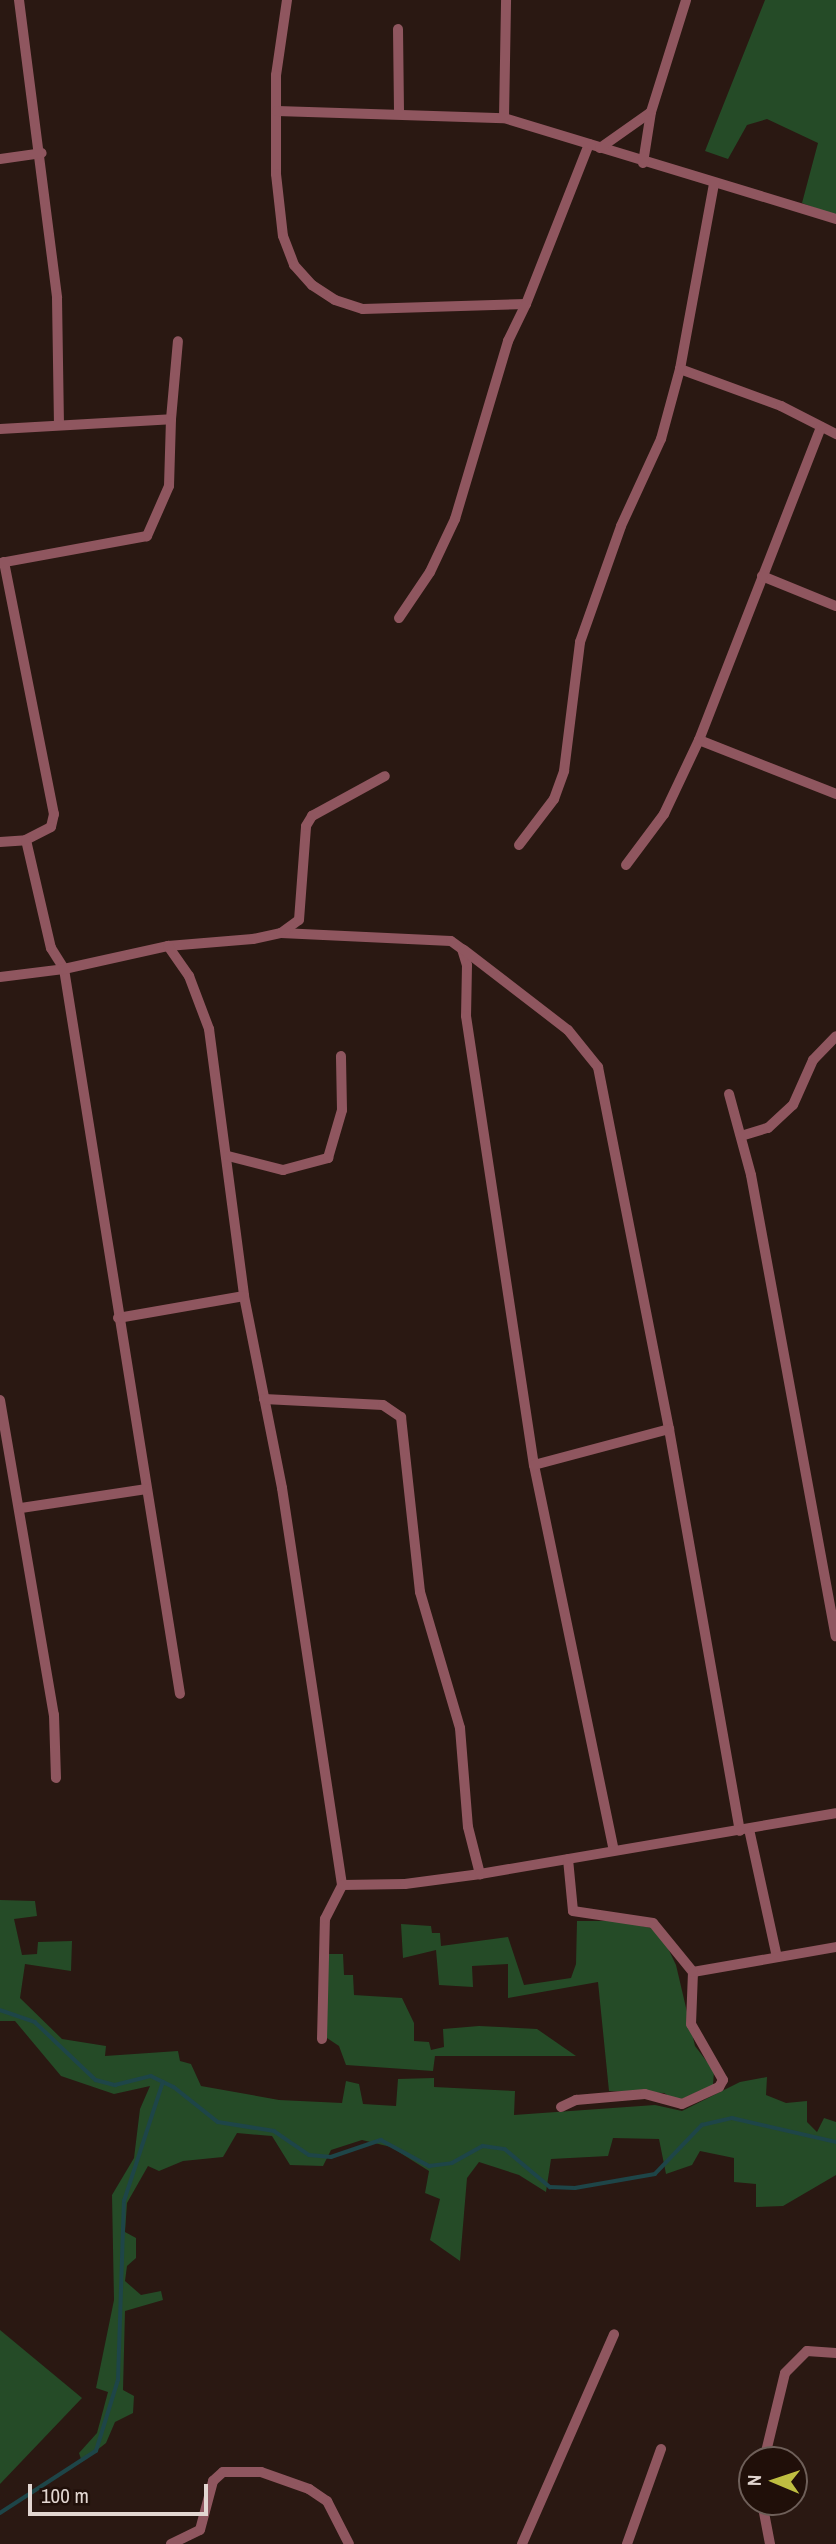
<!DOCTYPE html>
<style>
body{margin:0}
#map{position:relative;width:836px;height:2544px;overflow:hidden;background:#2a1812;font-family:"Archivo Narrow",sans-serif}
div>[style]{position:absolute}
.green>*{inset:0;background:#254b27}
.stream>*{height:3.5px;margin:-1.75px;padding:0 1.75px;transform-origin:1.75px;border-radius:1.75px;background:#1e4548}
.street>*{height:10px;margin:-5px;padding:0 5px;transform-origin:5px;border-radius:5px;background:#8f565f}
span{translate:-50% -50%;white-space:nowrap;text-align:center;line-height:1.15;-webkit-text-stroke:5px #200f09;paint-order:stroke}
.north{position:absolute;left:738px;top:2446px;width:70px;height:70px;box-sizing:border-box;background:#200f09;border:2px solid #6e5f59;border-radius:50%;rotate:272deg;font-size:19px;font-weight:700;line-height:28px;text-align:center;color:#e2d6d1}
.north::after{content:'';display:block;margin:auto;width:24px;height:32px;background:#bfbe41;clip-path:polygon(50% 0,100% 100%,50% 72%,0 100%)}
.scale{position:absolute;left:28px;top:2484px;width:180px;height:32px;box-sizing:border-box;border:4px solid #e2d6d1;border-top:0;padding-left:9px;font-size:21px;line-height:24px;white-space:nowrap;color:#e2d6d1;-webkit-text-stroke:5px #200f09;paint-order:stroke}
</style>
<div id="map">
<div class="green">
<i style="clip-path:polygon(765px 0,836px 0,836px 216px,802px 203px,818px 143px,767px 119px,747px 125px,728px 159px,705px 151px)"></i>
<i style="clip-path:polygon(0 1900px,35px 1901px,37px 1916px,14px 1919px,22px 1955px,37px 1954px,38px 1942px,72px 1941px,71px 1971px,25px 1964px,20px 1998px,62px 2039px,106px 2046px,105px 2056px,178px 2051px,180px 2061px,191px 2064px,201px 2086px,279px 2100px,342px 2103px,346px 2081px,359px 2084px,363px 2104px,396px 2106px,398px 2079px,434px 2078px,434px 2087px,515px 2091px,514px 2115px,655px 2105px,682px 2111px,740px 2082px,767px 2077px,766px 2095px,786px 2103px,807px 2101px,807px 2122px,817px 2132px,824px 2118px,836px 2122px,836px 2175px,783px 2206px,756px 2207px,756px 2184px,734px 2182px,734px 2158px,700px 2151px,692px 2165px,666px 2174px,659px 2139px,613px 2138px,608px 2156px,551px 2159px,546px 2192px,519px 2175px,479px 2162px,467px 2178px,460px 2261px,430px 2240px,440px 2199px,425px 2193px,429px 2171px,391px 2147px,362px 2140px,331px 2150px,323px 2166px,290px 2165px,272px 2136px,237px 2133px,223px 2157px,183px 2161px,159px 2171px,148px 2166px,127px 2203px,125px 2232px,136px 2238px,136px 2258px,127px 2266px,125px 2281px,141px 2295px,161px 2291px,163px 2300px,125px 2311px,123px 2390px,134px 2396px,133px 2413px,115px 2422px,106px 2443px,82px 2462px,79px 2453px,97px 2433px,108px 2392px,96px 2388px,114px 2300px,112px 2195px,134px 2158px,140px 2109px,150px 2086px,114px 2094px,61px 2076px,15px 2021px,0 2021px)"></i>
<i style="clip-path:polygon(577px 1921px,618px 1921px,651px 1928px,664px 1940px,676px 1965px,695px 2046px,714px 2071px,713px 2085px,677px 2101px,664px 2093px,609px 2091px,598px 1982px,508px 1998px,508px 1964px,472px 1966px,473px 1987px,439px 1985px,436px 1950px,403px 1958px,401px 1924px,431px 1926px,432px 1933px,440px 1933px,441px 1946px,508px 1937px,524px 1985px,571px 1978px,576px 1964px)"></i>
<i style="clip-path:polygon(326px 1954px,343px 1954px,344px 1975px,353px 1975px,354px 1995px,402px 1998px,414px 2023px,414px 2041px,429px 2042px,431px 2050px,444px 2047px,443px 2029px,479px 2026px,537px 2029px,576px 2056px,435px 2056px,433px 2071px,346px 2065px,339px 2046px,327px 2038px)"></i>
<i style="clip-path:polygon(0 2330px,82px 2398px,0 2484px)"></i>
</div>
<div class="stream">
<i style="left:0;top:2010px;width:37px;rotate:19deg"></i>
<i style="left:35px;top:2022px;width:84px;rotate:43.6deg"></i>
<i style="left:96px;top:2080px;width:20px;rotate:15deg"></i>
<i style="left:115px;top:2085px;width:37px;rotate:-14deg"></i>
<i style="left:151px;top:2076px;width:25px;rotate:26deg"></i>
<i style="left:174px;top:2087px;width:56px;rotate:38.5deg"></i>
<i style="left:218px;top:2122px;width:57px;rotate:9.1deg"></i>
<i style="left:274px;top:2131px;width:42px;rotate:34.4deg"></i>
<i style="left:309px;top:2155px;width:22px;rotate:5deg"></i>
<i style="left:331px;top:2157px;width:53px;rotate:-18.8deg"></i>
<i style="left:381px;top:2140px;width:55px;rotate:28.4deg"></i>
<i style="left:429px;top:2166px;width:23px;rotate:-7deg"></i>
<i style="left:452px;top:2163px;width:35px;rotate:-29deg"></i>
<i style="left:483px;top:2146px;width:22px;rotate:8deg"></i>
<i style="left:505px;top:2149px;width:59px;rotate:40.2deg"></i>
<i style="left:550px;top:2187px;width:25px;rotate:2deg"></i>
<i style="left:575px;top:2188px;width:81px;rotate:-9.9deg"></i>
<i style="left:655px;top:2174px;width:68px;rotate:-46.2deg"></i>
<i style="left:702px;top:2125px;width:31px;rotate:-13deg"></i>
<i style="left:732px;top:2118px;width:107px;rotate:13deg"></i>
<i style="left:0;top:2513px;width:114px;rotate:-32.9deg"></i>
<i style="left:96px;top:2451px;width:74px;rotate:-72.8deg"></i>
<i style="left:118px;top:2380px;width:179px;rotate:-88.1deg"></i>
<i style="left:124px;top:2201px;width:125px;rotate:-71.9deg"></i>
</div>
<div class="street">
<i style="left:19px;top:0;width:300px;rotate:82.7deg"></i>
<i style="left:57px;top:298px;width:125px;rotate:89.1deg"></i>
<i style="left:287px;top:0;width:76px;rotate:98.3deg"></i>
<i style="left:276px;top:75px;width:99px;rotate:90deg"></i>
<i style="left:276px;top:174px;width:62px;rotate:83.6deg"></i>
<i style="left:283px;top:236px;width:31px;rotate:69deg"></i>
<i style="left:294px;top:265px;width:27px;rotate:48deg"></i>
<i style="left:312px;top:285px;width:27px;rotate:33deg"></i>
<i style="left:335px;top:300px;width:29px;rotate:18deg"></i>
<i style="left:363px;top:309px;width:163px;rotate:-1.8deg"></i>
<i style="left:526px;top:304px;width:172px;rotate:-68.5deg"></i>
<i style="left:398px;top:29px;width:85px;rotate:89.3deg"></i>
<i style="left:277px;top:111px;width:227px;rotate:1.8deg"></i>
<i style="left:504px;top:118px;width:347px;rotate:16.9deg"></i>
<i style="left:504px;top:118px;width:118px;rotate:-89deg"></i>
<i style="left:600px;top:148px;width:62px;rotate:-35.2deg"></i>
<i style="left:0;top:159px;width:42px;rotate:-8.1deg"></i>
<i style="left:643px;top:163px;width:52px;rotate:-81.1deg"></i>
<i style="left:651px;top:112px;width:117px;rotate:-72.6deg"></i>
<i style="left:680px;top:369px;width:189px;rotate:-79.6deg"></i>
<i style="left:171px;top:419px;width:78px;rotate:-84.9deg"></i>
<i style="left:0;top:429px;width:171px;rotate:-3.3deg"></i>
<i style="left:171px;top:419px;width:67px;rotate:91.7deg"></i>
<i style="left:169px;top:486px;width:55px;rotate:113.7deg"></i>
<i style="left:147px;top:536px;width:149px;rotate:169.6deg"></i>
<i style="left:4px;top:562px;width:257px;rotate:78.8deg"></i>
<i style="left:54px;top:814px;width:13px;rotate:103deg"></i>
<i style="left:51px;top:827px;width:28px;rotate:153deg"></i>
<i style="left:762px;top:576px;width:80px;rotate:22.1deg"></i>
<i style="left:399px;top:618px;width:55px;rotate:-56deg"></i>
<i style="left:430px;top:572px;width:59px;rotate:-64.7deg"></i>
<i style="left:455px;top:519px;width:186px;rotate:-73.4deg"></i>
<i style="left:508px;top:341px;width:41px;rotate:-64.1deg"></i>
<i style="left:699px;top:740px;width:147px;rotate:21.5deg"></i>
<i style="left:0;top:842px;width:26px;rotate:-4deg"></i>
<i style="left:26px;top:840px;width:111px;rotate:77deg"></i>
<i style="left:51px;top:948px;width:25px;rotate:58deg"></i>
<i style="left:64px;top:969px;width:734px;rotate:80.91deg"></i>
<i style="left:519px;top:845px;width:58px;rotate:-52.7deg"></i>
<i style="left:554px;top:799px;width:30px;rotate:-70deg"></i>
<i style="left:564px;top:771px;width:130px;rotate:-82.9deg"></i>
<i style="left:580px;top:642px;width:123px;rotate:-70.5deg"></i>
<i style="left:621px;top:526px;width:96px;rotate:-65.3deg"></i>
<i style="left:661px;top:439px;width:73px;rotate:-74.8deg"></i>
<i style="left:680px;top:369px;width:108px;rotate:20.1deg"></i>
<i style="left:781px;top:406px;width:62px;rotate:27deg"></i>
<i style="left:626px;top:865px;width:64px;rotate:-53.3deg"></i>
<i style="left:664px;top:814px;width:82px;rotate:-64.7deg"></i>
<i style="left:699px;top:740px;width:336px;rotate:-68.7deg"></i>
<i style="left:281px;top:933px;width:170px;rotate:2.7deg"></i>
<i style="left:451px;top:941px;width:14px;rotate:36deg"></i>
<i style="left:462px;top:949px;width:17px;rotate:73deg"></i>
<i style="left:467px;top:965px;width:51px;rotate:91.1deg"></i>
<i style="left:466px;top:1016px;width:454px;rotate:81.4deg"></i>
<i style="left:534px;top:1465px;width:393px;rotate:78.3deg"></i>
<i style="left:168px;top:946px;width:85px;rotate:-4.7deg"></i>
<i style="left:253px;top:939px;width:29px;rotate:-12deg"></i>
<i style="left:281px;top:933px;width:22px;rotate:-36deg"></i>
<i style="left:299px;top:920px;width:94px;rotate:-85.7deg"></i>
<i style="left:306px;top:826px;width:12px;rotate:-59deg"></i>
<i style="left:312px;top:816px;width:83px;rotate:-28.7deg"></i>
<i style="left:464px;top:950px;width:131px;rotate:37.6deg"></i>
<i style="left:568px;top:1030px;width:48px;rotate:51deg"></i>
<i style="left:598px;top:1067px;width:369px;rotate:78.9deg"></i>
<i style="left:669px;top:1429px;width:408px;rotate:80deg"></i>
<i style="left:0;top:977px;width:64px;rotate:-7.1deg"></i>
<i style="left:64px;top:969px;width:107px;rotate:-12.5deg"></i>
<i style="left:168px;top:946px;width:37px;rotate:55deg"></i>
<i style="left:189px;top:976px;width:57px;rotate:69.3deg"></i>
<i style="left:209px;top:1029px;width:269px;rotate:82.5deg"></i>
<i style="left:244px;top:1296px;width:196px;rotate:78.8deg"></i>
<i style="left:282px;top:1488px;width:402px;rotate:81.4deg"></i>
<i style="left:729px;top:1094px;width:84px;rotate:74.8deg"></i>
<i style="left:751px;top:1175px;width:469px;rotate:79.6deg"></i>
<i style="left:741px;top:1136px;width:28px;rotate:-17deg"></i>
<i style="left:768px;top:1128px;width:34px;rotate:-43deg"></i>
<i style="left:793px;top:1105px;width:49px;rotate:-66deg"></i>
<i style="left:813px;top:1060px;width:33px;rotate:-46deg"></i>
<i style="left:228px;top:1156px;width:57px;rotate:14.3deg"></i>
<i style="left:283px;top:1170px;width:47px;rotate:-14.9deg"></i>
<i style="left:328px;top:1158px;width:50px;rotate:-73.7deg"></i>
<i style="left:342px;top:1110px;width:54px;rotate:-91.1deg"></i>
<i style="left:118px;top:1318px;width:128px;rotate:-9.9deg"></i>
<i style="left:264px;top:1399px;width:119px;rotate:2.9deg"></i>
<i style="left:383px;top:1405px;width:22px;rotate:34deg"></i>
<i style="left:401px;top:1417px;width:176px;rotate:83.8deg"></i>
<i style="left:420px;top:1592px;width:142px;rotate:73.6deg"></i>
<i style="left:460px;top:1728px;width:99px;rotate:85.4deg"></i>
<i style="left:468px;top:1827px;width:49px;rotate:75.7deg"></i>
<i style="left:0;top:1400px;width:320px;rotate:80.3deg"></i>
<i style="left:54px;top:1715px;width:63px;rotate:88.2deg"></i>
<i style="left:534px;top:1465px;width:140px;rotate:-14.9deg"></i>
<i style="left:21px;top:1508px;width:127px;rotate:-8.6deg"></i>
<i style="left:749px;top:1829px;width:131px;rotate:77.7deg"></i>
<i style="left:693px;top:1972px;width:145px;rotate:-9.9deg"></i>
<i style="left:322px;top:2039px;width:120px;rotate:-88.6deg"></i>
<i style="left:325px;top:1919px;width:38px;rotate:-63deg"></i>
<i style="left:342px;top:1885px;width:63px;rotate:-0.9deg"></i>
<i style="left:405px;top:1884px;width:76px;rotate:-7.6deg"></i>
<i style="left:480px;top:1874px;width:361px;rotate:-9.7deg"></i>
<i style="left:561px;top:2107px;width:17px;rotate:-25deg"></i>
<i style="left:576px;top:2100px;width:69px;rotate:-5deg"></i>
<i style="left:645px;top:2094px;width:38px;rotate:15deg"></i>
<i style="left:682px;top:2104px;width:41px;rotate:-24.7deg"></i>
<i style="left:719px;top:2087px;width:8px;rotate:-60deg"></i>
<i style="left:723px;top:2080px;width:64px;rotate:-119.7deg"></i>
<i style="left:691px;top:2024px;width:52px;rotate:-87.8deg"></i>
<i style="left:693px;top:1972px;width:63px;rotate:-129.2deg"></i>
<i style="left:653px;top:1923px;width:81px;rotate:-171.5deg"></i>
<i style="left:573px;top:1911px;width:52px;rotate:-95.5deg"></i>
<i style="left:764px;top:2460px;width:89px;rotate:-76.4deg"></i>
<i style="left:785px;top:2373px;width:31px;rotate:-45deg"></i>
<i style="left:807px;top:2351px;width:29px;rotate:4deg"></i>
<i style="left:762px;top:2502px;width:43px;rotate:79.2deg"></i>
<i style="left:171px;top:2544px;width:32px;rotate:-26deg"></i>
<i style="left:200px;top:2530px;width:51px;rotate:-75.1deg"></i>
<i style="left:213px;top:2481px;width:13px;rotate:-42deg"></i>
<i style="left:223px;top:2472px;width:38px"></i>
<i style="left:261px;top:2472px;width:51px;rotate:19.5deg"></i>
<i style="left:309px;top:2489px;width:22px;rotate:34deg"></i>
<i style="left:327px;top:2501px;width:48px;rotate:62.9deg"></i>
<i style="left:522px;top:2544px;width:229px;rotate:-66.3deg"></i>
<i style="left:627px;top:2544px;width:101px;rotate:-70.3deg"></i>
</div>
<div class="north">N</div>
<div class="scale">100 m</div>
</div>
